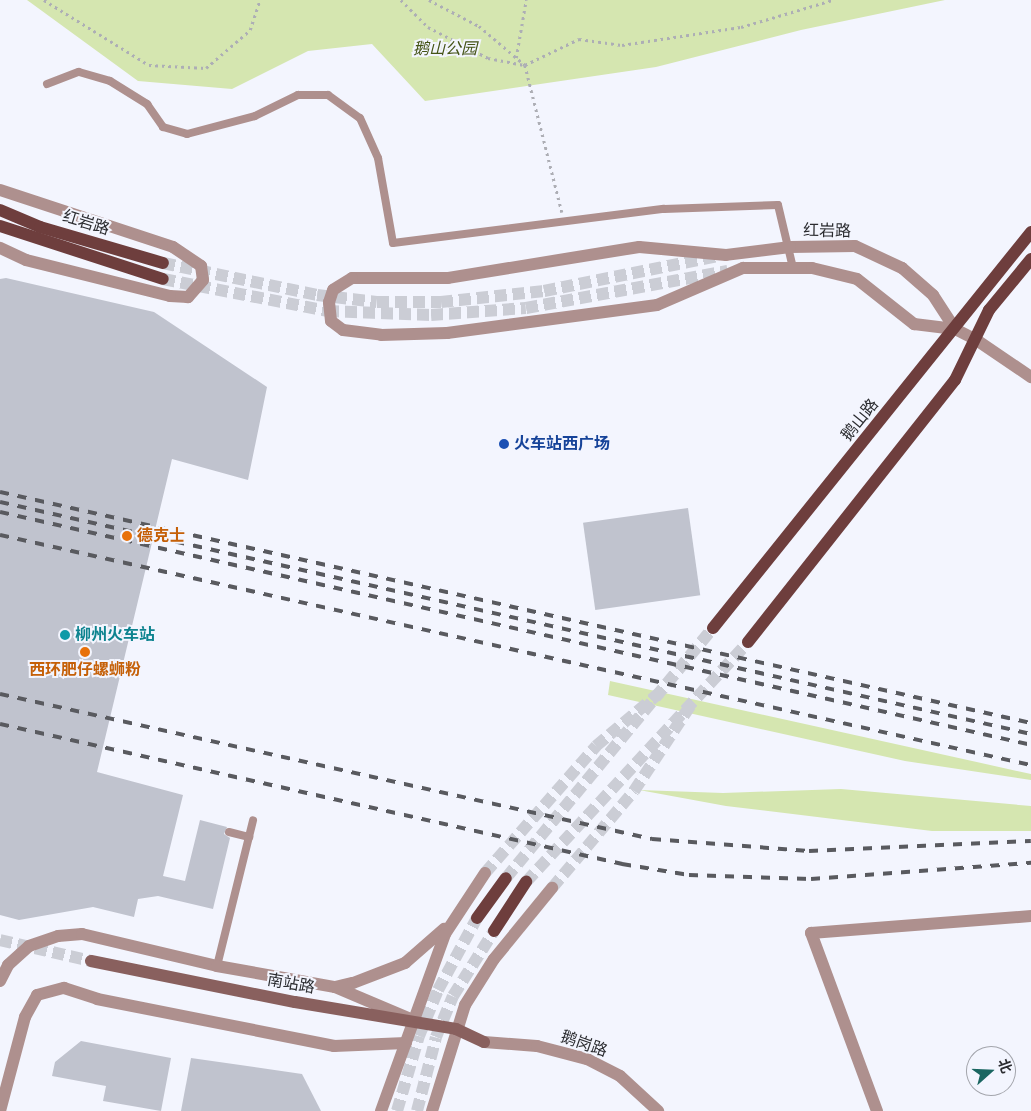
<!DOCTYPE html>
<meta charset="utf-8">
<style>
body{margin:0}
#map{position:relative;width:1031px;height:1111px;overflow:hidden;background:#f3f5fe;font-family:"Zilla Slab","Noto Sans SC",serif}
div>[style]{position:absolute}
.green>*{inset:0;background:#d5e6b0}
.building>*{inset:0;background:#c0c3ce;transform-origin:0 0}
.tertiary-tunnel>*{height:12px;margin-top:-6px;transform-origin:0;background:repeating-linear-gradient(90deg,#cbcdd5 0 12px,transparent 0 18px)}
.secondary-tunnel>*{height:12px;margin-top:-6px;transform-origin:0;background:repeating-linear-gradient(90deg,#cbcdd5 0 12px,transparent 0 18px)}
.primary-tunnel>*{height:12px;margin-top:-6px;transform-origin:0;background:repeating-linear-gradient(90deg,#cbcdd5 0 12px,transparent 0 18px)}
.path>*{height:2.5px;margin-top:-1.25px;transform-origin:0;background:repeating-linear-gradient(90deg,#adaeb5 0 2.5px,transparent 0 6.5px)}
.service>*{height:8px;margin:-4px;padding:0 4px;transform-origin:4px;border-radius:4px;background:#ae908e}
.tertiary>*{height:12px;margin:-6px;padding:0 6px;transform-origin:6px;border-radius:6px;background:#ae908e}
.secondary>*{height:12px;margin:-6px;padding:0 6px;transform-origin:6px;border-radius:6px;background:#89605e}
.primary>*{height:12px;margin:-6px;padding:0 6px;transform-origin:6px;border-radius:6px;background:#6e3e3d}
.rail>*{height:4px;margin-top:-2px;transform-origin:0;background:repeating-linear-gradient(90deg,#595a5f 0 9px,transparent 0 18px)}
.dots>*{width:14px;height:14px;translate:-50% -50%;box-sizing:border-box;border:2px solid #f3f5fe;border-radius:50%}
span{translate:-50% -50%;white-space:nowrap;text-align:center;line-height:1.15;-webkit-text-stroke:4px #f3f5fe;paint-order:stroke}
.park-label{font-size:16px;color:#455417;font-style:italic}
.street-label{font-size:16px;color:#2b2c30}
.transit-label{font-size:16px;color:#164399;font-weight:700}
.left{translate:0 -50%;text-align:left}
.food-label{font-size:16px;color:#c56008;font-weight:700}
.culture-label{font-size:16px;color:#0d838f;font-weight:700}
.north{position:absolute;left:966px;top:1046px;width:50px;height:50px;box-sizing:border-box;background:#f3f5fe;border:1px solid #a3a5ac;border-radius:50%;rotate:70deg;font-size:14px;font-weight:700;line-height:20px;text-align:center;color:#2b2c30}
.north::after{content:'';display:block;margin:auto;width:18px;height:22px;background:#1a6661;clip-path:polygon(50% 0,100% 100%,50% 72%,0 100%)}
</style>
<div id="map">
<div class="green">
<i style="clip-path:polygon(27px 0,945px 0,801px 30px,656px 67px,425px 101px,372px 44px,308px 51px,232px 89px,138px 81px)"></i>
<i style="clip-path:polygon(610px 681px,1031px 774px,1031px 780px,905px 761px,608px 695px)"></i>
<i style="clip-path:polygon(841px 789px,1031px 806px,1031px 831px,932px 831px,726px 806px,639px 790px,723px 793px)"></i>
</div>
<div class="building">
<i style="clip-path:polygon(6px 278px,154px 312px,267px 387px,248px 480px,172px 459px,97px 772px,183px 795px,163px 876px,185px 881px,200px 820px,227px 827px,224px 834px,230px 838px,213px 909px,158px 896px,138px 899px,134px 917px,93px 907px,19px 920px,0 915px,0 279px)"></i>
<i style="left:688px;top:508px;width:88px;height:106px;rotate:82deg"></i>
<i style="clip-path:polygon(81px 1041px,171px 1058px,161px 1111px,103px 1101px,106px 1086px,52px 1076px,55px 1062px)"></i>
<i style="clip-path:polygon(191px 1058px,302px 1074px,321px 1111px,181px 1111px)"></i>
</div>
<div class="tertiary-tunnel">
<i style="left:485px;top:873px;width:169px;rotate:-48.8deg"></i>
<i style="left:596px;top:746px;width:89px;rotate:-40deg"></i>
<i style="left:552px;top:888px;width:127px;rotate:-49.8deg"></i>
<i style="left:634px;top:791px;width:105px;rotate:-56.6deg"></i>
</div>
<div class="secondary-tunnel">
<i style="left:0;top:940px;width:93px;rotate:13deg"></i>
</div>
<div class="primary-tunnel">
<i style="left:163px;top:263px;width:157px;rotate:11.7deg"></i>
<i style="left:317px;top:295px;width:60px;rotate:6.7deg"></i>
<i style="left:377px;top:302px;width:64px"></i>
<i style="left:441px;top:302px;width:104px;rotate:-6.1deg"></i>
<i style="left:544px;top:291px;width:177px;rotate:-11.4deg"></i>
<i style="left:163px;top:279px;width:167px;rotate:11deg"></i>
<i style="left:327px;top:311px;width:104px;rotate:2.2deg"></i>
<i style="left:431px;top:315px;width:95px;rotate:-4.2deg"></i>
<i style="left:526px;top:308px;width:205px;rotate:-10.4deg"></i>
<i style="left:506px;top:878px;width:325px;rotate:-50.4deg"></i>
<i style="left:526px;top:882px;width:327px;rotate:-47.2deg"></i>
<i style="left:397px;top:1111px;width:78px;rotate:-73.7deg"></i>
<i style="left:419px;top:1036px;width:50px;rotate:-67.6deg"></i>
<i style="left:438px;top:990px;width:82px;rotate:-61.6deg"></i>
<i style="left:417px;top:1111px;width:76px;rotate:-75.6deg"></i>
<i style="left:436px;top:1037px;width:44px;rotate:-67.5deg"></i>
<i style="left:453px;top:996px;width:77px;rotate:-57.8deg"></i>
</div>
<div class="path">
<i style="left:44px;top:0;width:123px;rotate:31.8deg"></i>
<i style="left:149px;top:65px;width:57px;rotate:3deg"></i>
<i style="left:206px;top:68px;width:58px;rotate:-40.8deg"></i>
<i style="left:250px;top:30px;width:32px;rotate:-72deg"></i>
<i style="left:401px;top:0;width:38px;rotate:45deg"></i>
<i style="left:428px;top:27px;width:68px;rotate:27.3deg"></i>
<i style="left:488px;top:58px;width:38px;rotate:11deg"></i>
<i style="left:525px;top:65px;width:60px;rotate:-25.7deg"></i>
<i style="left:579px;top:39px;width:43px;rotate:7.9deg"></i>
<i style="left:622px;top:45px;width:120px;rotate:-8.6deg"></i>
<i style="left:741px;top:27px;width:96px;rotate:-16.4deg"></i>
<i style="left:429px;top:0;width:56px;rotate:27.5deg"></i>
<i style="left:479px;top:26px;width:60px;rotate:40.3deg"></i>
<i style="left:525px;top:65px;width:152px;rotate:75.9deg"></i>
<i style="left:516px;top:58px;width:59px;rotate:-80.2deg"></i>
</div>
<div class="service">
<i style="left:47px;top:84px;width:34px;rotate:-21deg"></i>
<i style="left:79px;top:72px;width:32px;rotate:16deg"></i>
<i style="left:110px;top:81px;width:44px;rotate:31.9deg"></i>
<i style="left:147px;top:104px;width:28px;rotate:55deg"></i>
<i style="left:163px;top:127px;width:25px;rotate:16deg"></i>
<i style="left:187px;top:134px;width:70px;rotate:-14.8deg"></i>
<i style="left:255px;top:116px;width:48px;rotate:-26deg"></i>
<i style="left:298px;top:95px;width:30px"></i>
<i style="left:328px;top:95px;width:39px;rotate:36deg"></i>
<i style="left:360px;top:118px;width:44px;rotate:65.8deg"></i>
<i style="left:378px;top:158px;width:86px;rotate:80deg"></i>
<i style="left:393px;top:243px;width:273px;rotate:-7.2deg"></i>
<i style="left:664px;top:209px;width:114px;rotate:-2deg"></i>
<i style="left:778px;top:205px;width:65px;rotate:76.6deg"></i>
<i style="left:229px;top:832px;width:21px;rotate:14deg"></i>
<i style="left:217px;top:966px;width:150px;rotate:-76.1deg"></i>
</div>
<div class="tertiary">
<i style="left:0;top:190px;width:182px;rotate:18.2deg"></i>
<i style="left:173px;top:247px;width:34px;rotate:34deg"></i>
<i style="left:201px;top:266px;width:14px;rotate:82deg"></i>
<i style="left:203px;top:280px;width:23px;rotate:131deg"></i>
<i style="left:188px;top:297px;width:18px;rotate:-177deg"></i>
<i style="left:170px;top:296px;width:148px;rotate:-166deg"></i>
<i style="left:26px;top:260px;width:29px;rotate:-155deg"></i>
<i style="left:955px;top:329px;width:40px;rotate:-122.9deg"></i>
<i style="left:933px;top:295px;width:41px;rotate:-138.9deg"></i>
<i style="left:902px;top:268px;width:52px;rotate:-154.9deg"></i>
<i style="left:855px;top:246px;width:65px;rotate:179.1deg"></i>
<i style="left:790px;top:247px;width:64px;rotate:172.9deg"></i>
<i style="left:726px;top:255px;width:87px;rotate:-174.7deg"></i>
<i style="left:639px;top:247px;width:193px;rotate:170.8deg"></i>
<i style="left:448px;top:278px;width:96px;rotate:180deg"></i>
<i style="left:352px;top:278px;width:22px;rotate:148deg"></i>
<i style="left:333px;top:290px;width:13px;rotate:108deg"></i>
<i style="left:329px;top:302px;width:19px;rotate:84deg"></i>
<i style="left:331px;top:321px;width:15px;rotate:37deg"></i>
<i style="left:343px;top:330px;width:38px;rotate:7deg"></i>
<i style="left:381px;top:335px;width:66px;rotate:-1.7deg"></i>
<i style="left:447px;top:333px;width:212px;rotate:-7.6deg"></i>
<i style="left:657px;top:305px;width:94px;rotate:-23.3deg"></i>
<i style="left:743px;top:268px;width:69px"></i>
<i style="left:812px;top:268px;width:46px;rotate:13.7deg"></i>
<i style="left:857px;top:279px;width:73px;rotate:38.3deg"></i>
<i style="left:914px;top:324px;width:41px;rotate:7deg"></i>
<i style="left:955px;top:329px;width:22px;rotate:27deg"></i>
<i style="left:975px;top:339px;width:68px;rotate:34.2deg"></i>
<i style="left:0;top:981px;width:18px;rotate:-63deg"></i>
<i style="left:8px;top:965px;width:28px;rotate:-42deg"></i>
<i style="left:29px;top:946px;width:31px;rotate:-19deg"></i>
<i style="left:58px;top:936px;width:24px;rotate:-5deg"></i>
<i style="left:82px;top:934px;width:139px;rotate:13.3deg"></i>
<i style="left:217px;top:966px;width:120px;rotate:10.1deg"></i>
<i style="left:335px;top:987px;width:79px;rotate:23deg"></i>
<i style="left:335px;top:987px;width:18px;rotate:-13deg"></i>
<i style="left:353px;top:983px;width:56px;rotate:-21deg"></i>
<i style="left:405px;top:963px;width:52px;rotate:-41.1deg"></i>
<i style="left:484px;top:1042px;width:53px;rotate:4.3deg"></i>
<i style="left:537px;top:1046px;width:52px;rotate:14.6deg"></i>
<i style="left:587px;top:1059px;width:37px;rotate:27deg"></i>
<i style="left:620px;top:1076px;width:52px;rotate:42.6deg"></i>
<i style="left:0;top:1111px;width:97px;rotate:-75.1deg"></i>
<i style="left:25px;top:1017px;width:25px;rotate:-61deg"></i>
<i style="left:37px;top:995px;width:28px;rotate:-15deg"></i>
<i style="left:64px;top:988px;width:35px;rotate:18deg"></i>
<i style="left:97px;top:999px;width:242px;rotate:11.2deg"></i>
<i style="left:334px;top:1046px;width:72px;rotate:-2.4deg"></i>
<i style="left:381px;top:1111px;width:188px;rotate:-70.1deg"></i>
<i style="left:445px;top:934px;width:73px;rotate:-56.7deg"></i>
<i style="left:432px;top:1111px;width:111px;rotate:-72.7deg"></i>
<i style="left:465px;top:1005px;width:54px;rotate:-57.8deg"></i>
<i style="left:494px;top:959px;width:92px;rotate:-50.8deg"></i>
<i style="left:877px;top:1111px;width:190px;rotate:-110.3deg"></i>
<i style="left:811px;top:933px;width:221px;rotate:-4.4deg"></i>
</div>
<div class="secondary">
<i style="left:91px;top:961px;width:208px;rotate:11.4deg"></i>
<i style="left:295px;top:1002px;width:163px;rotate:9.5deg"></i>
<i style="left:456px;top:1029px;width:31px;rotate:25deg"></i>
</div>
<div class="primary">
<i style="left:0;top:210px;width:43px;rotate:23deg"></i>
<i style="left:40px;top:227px;width:128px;rotate:16.3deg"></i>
<i style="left:0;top:226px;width:171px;rotate:18deg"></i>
<i style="left:713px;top:628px;width:508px;rotate:-51.23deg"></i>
<i style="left:748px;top:642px;width:334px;rotate:-51.7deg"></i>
<i style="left:955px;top:380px;width:78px;rotate:-64.1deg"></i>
<i style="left:989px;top:310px;width:66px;rotate:-50.5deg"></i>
<i style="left:477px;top:918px;width:49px;rotate:-54.1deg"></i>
<i style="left:494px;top:931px;width:59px;rotate:-56.9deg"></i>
</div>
<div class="rail">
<i style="left:0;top:492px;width:1057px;rotate:12.63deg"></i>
<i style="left:0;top:502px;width:1057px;rotate:12.68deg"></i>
<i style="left:0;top:512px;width:1057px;rotate:12.73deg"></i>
<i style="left:0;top:535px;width:1056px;rotate:12.58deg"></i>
<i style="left:0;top:694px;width:668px;rotate:12.54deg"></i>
<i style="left:652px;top:839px;width:157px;rotate:4.4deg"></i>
<i style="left:809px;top:851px;width:222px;rotate:-2.6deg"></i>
<i style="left:0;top:724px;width:638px;rotate:12.68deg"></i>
<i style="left:622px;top:864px;width:68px;rotate:9.3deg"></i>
<i style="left:689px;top:875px;width:122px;rotate:1.9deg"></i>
<i style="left:811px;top:879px;width:221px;rotate:-4.2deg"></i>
</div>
<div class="dots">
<i style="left:504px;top:444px;background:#1a4fb4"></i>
<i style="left:127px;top:536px;background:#e8710a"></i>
<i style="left:65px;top:635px;background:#0f9aa8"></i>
<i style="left:85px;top:652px;background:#e8710a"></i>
</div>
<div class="park-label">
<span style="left:445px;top:49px">鹅山公园</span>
</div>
<div class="street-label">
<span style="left:86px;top:223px;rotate:17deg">红岩路</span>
<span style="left:827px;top:231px;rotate:1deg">红岩路</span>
<span style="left:860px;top:420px;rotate:-51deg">鹅山路</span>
<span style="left:291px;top:984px;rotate:10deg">南站路</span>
<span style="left:584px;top:1044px;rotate:19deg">鹅岗路</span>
</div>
<div class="transit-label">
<span class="left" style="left:514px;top:444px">火车站西广场</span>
</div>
<div class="food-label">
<span class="left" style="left:137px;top:536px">德克士</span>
<span style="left:85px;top:670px">西环肥仔螺蛳粉</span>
</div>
<div class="culture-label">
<span class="left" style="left:75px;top:635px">柳州火车站</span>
</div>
<div class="north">北</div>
</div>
